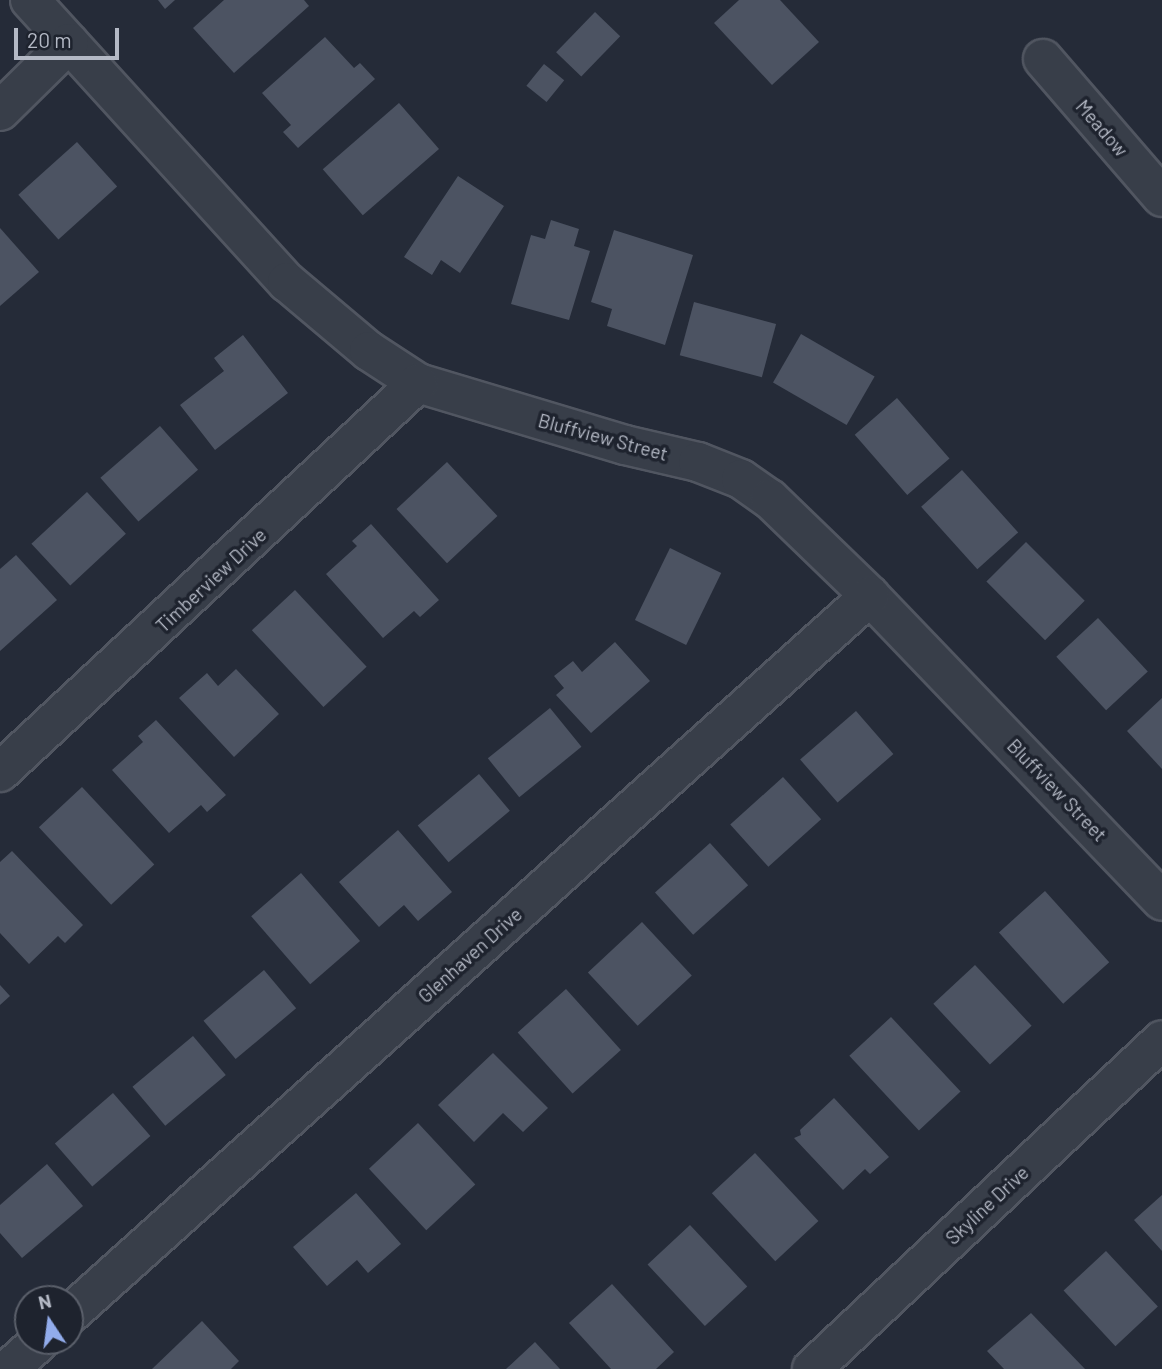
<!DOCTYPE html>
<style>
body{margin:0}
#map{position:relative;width:1162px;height:1369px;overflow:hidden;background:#252b38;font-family:Barlow,sans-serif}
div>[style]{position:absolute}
.building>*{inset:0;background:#4c5362;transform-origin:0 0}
.roads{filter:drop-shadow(2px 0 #515661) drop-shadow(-2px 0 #515661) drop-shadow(0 2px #515661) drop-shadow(0 -2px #515661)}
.minor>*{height:38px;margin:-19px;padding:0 19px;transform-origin:19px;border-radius:19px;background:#383e49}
span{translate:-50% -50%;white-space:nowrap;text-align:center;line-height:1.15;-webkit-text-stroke:7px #1e232e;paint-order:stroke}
.street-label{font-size:19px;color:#b4b9c5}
.north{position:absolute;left:14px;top:1285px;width:70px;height:70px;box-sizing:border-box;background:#1e232e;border:2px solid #5a5f6a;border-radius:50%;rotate:347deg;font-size:19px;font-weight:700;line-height:28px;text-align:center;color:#b4b9c5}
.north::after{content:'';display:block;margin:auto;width:24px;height:32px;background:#92aceb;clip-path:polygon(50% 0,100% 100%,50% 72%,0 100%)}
.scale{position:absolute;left:14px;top:28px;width:105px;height:32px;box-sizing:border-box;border:4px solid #b4b9c5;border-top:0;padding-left:9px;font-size:21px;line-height:24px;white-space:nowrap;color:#b4b9c5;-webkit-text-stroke:5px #1e232e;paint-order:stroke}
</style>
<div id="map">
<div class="building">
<i style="clip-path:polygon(158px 0,175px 0,165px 9px)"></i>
<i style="clip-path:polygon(224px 0,304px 0,309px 6px,234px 73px,193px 28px)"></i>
<i style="clip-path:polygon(739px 0,780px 0,819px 42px,772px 85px,714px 23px)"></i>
<i style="left:595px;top:12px;width:35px;height:56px;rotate:44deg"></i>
<i style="clip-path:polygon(325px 37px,354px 68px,360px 63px,375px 79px,298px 148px,283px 132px,291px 125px,262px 93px)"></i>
<i style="left:544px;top:64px;width:26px;height:28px;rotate:39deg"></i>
<i style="left:399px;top:103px;width:61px;height:101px;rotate:49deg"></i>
<i style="left:77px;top:142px;width:60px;height:79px;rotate:48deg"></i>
<i style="clip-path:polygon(458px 176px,504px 206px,460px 273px,441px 260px,432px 275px,404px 257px)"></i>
<i style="clip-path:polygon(551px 220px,579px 229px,574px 246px,590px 251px,569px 320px,511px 304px,531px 235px,545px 239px)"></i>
<i style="clip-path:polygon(0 228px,39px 272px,0 306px)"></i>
<i style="clip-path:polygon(614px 230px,693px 255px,665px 345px,607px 326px,612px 309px,591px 302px)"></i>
<i style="left:694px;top:302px;width:85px;height:55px;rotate:15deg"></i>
<i style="left:801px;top:334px;width:85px;height:56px;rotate:30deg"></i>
<i style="clip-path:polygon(243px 335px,288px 393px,215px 450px,180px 405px,224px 371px,214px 358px)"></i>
<i style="left:897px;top:398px;width:80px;height:56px;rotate:49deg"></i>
<i style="left:160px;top:426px;width:58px;height:79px;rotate:49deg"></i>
<i style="left:447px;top:462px;width:74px;height:69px;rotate:47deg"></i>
<i style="left:962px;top:470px;width:84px;height:55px;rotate:48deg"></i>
<i style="left:87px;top:492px;width:57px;height:76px;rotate:47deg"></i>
<i style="clip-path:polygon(371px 524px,439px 600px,420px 617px,414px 611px,383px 638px,326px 574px,357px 546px,352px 541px)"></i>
<i style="left:1026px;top:542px;width:83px;height:56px;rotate:45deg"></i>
<i style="left:670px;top:548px;width:57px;height:80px;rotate:26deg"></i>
<i style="clip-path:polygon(16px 555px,57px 600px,0 651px,0 569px)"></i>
<i style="left:295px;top:590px;width:105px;height:59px;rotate:47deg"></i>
<i style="left:1098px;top:618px;width:73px;height:57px;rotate:47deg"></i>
<i style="clip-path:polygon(615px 642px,650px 681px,591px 733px,556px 695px,564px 688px,554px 676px,573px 661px,582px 672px)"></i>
<i style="clip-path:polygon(236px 669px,279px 714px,234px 757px,179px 698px,207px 673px,218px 686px)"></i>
<i style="clip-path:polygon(1162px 698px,1162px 769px,1127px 731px)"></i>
<i style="left:550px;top:708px;width:50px;height:80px;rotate:51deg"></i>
<i style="left:856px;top:711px;width:57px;height:74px;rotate:49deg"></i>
<i style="clip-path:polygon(156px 720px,226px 795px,207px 812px,201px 805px,169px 833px,112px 770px,143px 742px,138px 736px)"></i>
<i style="left:479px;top:774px;width:48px;height:80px;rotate:50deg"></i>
<i style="left:783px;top:777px;width:57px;height:71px;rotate:48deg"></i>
<i style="left:82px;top:787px;width:106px;height:59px;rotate:47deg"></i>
<i style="clip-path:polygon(398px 830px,452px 892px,418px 921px,404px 905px,379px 927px,339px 882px)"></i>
<i style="left:710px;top:843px;width:57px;height:74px;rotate:48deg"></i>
<i style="clip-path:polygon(12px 851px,83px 925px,65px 943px,58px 936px,29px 964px,0 933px,0 862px)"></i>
<i style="left:301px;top:873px;width:90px;height:66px;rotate:49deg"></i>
<i style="left:1045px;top:891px;width:96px;height:62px;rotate:48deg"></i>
<i style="left:642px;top:922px;width:73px;height:74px;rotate:47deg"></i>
<i style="left:975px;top:965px;width:83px;height:57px;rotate:47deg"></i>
<i style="left:264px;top:970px;width:50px;height:79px;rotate:50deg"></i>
<i style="clip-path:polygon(0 985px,10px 996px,0 1005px)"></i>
<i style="left:566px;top:989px;width:82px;height:65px;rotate:48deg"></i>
<i style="left:891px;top:1017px;width:102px;height:57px;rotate:47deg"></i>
<i style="left:193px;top:1036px;width:51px;height:79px;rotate:50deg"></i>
<i style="clip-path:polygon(493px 1053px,548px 1108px,523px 1132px,503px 1113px,474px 1142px,438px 1105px)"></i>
<i style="left:113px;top:1093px;width:57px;height:77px;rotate:49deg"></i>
<i style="clip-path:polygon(834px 1098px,889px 1157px,870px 1174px,865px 1169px,843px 1190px,794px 1138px,801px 1135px,800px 1130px)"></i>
<i style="left:418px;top:1123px;width:84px;height:67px;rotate:47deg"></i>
<i style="left:755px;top:1153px;width:93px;height:59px;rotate:47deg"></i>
<i style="clip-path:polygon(47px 1164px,83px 1206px,22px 1258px,0 1233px,0 1205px)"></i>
<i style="clip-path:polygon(356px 1193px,401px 1244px,368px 1273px,357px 1260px,327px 1286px,293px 1247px)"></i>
<i style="clip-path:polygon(1162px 1195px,1162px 1251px,1134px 1220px)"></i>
<i style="left:690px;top:1225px;width:84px;height:58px;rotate:47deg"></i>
<i style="left:1106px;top:1251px;width:76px;height:58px;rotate:47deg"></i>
<i style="clip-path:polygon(612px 1284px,674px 1352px,656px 1369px,611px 1369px,569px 1323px)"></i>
<i style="clip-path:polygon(1031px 1313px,1085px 1369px,1004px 1369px,987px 1351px)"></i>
<i style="clip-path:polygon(202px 1321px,239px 1361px,231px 1369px,152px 1369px)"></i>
<i style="clip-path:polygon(535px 1342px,560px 1369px,506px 1369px)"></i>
</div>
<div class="roads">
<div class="minor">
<i style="left:30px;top:0;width:382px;rotate:47.7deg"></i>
<i style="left:287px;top:282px;width:107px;rotate:40.1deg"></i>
<i style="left:369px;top:351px;width:59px;rotate:33.1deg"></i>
<i style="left:418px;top:383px;width:216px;rotate:16.7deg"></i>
<i style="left:625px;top:445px;width:75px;rotate:13.1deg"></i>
<i style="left:698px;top:462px;width:46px;rotate:21.6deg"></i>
<i style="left:741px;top:479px;width:35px;rotate:35deg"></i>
<i style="left:770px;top:499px;width:139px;rotate:44.1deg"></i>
<i style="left:870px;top:596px;width:422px;rotate:46.2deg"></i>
<i style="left:1043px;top:59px;width:182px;rotate:49.2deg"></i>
<i style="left:0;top:111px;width:97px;rotate:-44.6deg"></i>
<i style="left:0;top:772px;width:571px;rotate:-42.94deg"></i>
<i style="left:70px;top:1314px;width:1075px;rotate:-41.91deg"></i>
<i style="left:9px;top:1369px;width:42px;rotate:-42.1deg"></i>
<i style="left:812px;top:1369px;width:480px;rotate:-43.2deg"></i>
</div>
</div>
<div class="street-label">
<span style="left:1102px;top:128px;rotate:49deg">Meadow</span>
<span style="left:603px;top:437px;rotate:15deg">Bluffview Street</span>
<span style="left:211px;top:580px;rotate:-43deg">Timberview Drive</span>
<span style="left:1057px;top:790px;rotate:46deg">Bluffview Street</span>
<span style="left:470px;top:955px;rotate:-42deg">Glenhaven Drive</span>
<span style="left:987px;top:1205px;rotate:-43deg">Skyline Drive</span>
</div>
<div class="north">N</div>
<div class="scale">20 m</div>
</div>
